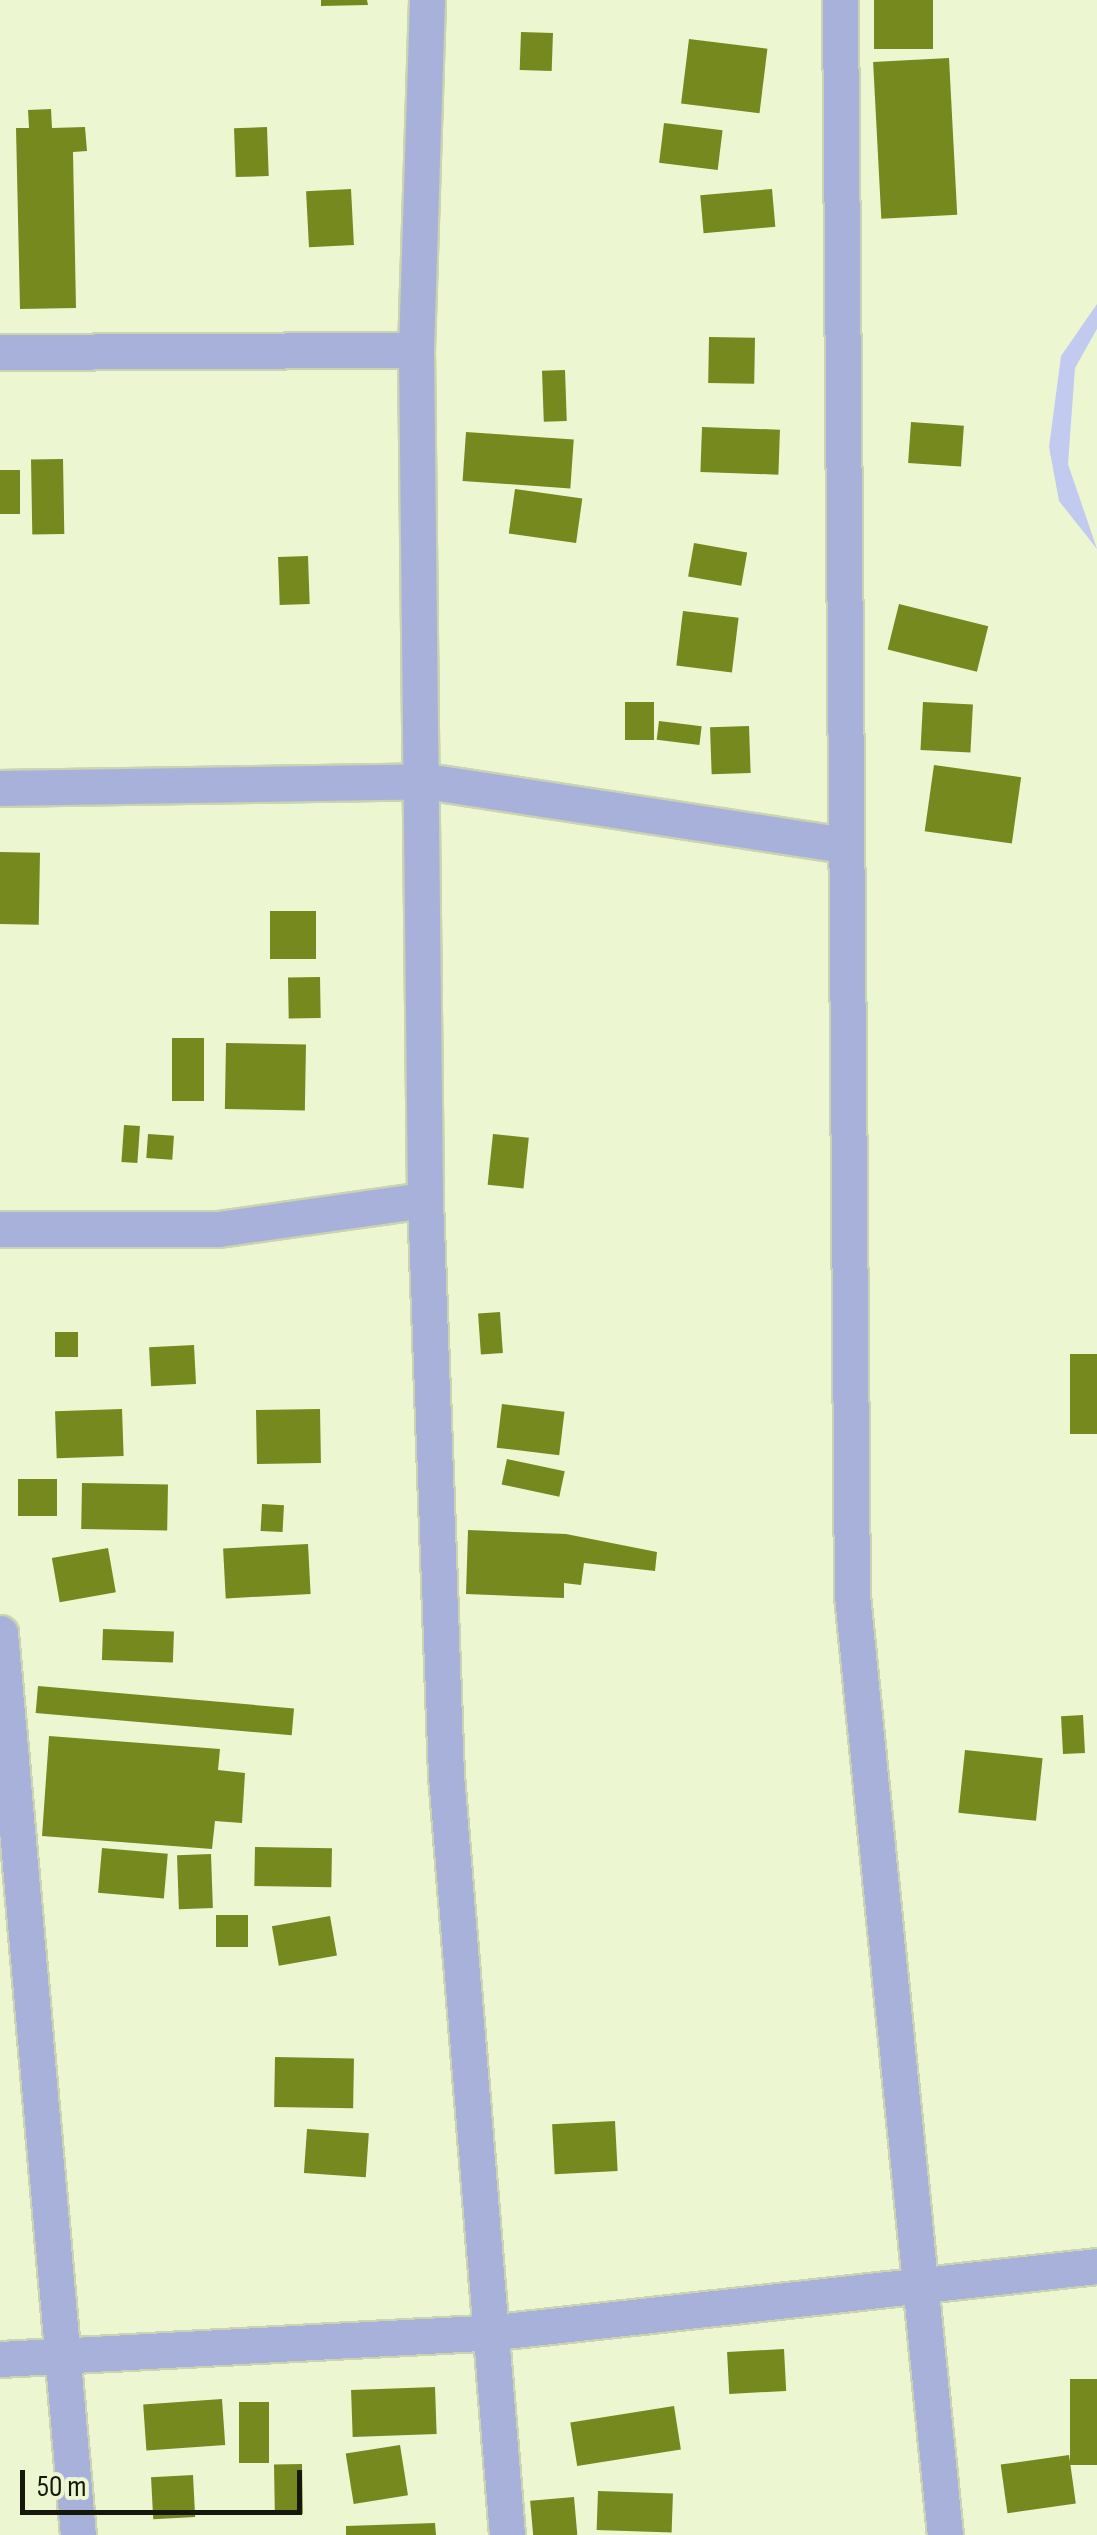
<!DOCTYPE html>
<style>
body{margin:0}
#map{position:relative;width:1097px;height:2535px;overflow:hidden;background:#ecf7d2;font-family:"Sofia Sans Condensed",sans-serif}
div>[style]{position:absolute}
.water>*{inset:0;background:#c2cbef}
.building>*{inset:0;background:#75891f;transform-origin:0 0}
.roads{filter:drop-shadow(2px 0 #cad3b2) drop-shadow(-2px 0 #cad3b2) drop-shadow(0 2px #cad3b2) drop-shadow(0 -2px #cad3b2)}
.minor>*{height:35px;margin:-17.5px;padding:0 17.5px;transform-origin:17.5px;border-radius:17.5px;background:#a8b1d9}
span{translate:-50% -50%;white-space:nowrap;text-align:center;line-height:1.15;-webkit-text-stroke:8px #ecf7d2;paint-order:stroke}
.scale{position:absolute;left:20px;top:2470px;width:282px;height:45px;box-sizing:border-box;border:5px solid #15180b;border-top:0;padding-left:12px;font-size:30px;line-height:35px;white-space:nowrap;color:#15180b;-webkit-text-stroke:8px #ecf7d2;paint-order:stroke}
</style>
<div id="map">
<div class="water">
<i style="clip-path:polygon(1097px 304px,1097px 329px,1075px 368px,1068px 464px,1097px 549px,1059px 501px,1049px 447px,1061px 356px)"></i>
</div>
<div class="building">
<i style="clip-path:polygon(321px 0,367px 0,368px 5px,321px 6px)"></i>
<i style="left:874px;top:0;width:59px;height:49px"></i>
<i style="left:521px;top:32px;width:32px;height:38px;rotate:2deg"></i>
<i style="left:689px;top:39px;width:79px;height:65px;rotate:7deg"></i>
<i style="left:949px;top:58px;width:157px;height:76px;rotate:87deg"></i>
<i style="clip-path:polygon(51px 109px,52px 128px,85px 127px,87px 151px,73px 152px,76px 308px,20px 309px,16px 128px,29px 128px,28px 110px)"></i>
<i style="left:664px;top:123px;width:59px;height:40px;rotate:7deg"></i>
<i style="left:267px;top:127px;width:49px;height:33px;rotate:88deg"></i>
<i style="left:351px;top:189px;width:56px;height:45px;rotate:87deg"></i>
<i style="left:772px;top:189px;width:38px;height:72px;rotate:85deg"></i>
<i style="left:709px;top:337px;width:46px;height:46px;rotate:1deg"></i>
<i style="left:565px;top:370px;width:51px;height:23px;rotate:88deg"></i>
<i style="left:911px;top:422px;width:53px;height:41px;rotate:4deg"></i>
<i style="left:702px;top:427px;width:78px;height:45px;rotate:2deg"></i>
<i style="left:466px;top:432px;width:108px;height:49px;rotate:4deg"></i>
<i style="left:63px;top:459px;width:75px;height:32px;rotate:89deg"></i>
<i style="left:0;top:470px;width:20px;height:44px"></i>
<i style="left:515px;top:489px;width:68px;height:45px;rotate:8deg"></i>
<i style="left:694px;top:543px;width:54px;height:34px;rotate:10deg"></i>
<i style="left:308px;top:556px;width:48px;height:30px;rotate:88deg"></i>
<i style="left:899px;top:604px;width:92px;height:47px;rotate:14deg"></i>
<i style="left:683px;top:611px;width:56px;height:55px;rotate:7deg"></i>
<i style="left:625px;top:702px;width:29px;height:38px"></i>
<i style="left:923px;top:702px;width:50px;height:48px;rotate:3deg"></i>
<i style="left:659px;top:721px;width:43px;height:19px;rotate:7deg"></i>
<i style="left:749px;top:726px;width:47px;height:39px;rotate:88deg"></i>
<i style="left:934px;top:765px;width:88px;height:67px;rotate:8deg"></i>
<i style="left:0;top:852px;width:40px;height:72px;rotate:1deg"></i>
<i style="left:270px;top:911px;width:46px;height:48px"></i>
<i style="left:320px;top:977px;width:41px;height:32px;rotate:89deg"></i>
<i style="left:172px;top:1038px;width:32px;height:63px"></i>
<i style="left:226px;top:1043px;width:80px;height:66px;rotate:1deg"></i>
<i style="left:124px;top:1125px;width:16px;height:37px;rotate:4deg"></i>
<i style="left:148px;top:1134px;width:26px;height:24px;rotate:4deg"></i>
<i style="left:493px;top:1134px;width:36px;height:51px;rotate:6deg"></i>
<i style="left:500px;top:1312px;width:41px;height:22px;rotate:86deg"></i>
<i style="left:55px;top:1332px;width:23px;height:25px"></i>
<i style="left:194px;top:1345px;width:39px;height:45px;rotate:87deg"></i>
<i style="left:1097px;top:1354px;width:80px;height:27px;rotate:90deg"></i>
<i style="left:502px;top:1404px;width:63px;height:44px;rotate:7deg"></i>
<i style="left:122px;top:1409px;width:47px;height:67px;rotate:88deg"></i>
<i style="left:320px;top:1409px;width:54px;height:64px;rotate:89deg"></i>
<i style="left:507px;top:1459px;width:59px;height:26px;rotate:12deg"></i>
<i style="left:57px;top:1479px;width:37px;height:39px;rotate:90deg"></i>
<i style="left:82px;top:1483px;width:86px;height:46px;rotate:1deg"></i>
<i style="left:262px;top:1504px;width:22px;height:27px;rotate:3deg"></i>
<i style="clip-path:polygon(468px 1530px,566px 1534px,657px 1552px,655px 1571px,584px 1563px,581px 1585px,564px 1583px,564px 1598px,466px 1594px)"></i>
<i style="left:308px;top:1544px;width:50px;height:85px;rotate:87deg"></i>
<i style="left:108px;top:1548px;width:45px;height:57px;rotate:80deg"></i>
<i style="left:103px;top:1629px;width:71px;height:31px;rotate:2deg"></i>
<i style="left:38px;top:1686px;width:257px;height:27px;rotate:5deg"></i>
<i style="left:1083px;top:1715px;width:38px;height:22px;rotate:87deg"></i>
<i style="clip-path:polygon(49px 1736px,220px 1749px,218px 1770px,245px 1773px,242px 1823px,215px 1821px,212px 1849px,42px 1836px)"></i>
<i style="left:965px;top:1750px;width:78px;height:63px;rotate:6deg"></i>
<i style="left:255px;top:1847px;width:77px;height:39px;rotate:1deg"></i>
<i style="left:102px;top:1848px;width:66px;height:45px;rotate:5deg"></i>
<i style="left:211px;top:1854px;width:54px;height:34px;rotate:88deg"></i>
<i style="left:216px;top:1915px;width:32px;height:32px"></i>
<i style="left:330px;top:1916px;width:40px;height:59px;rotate:80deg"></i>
<i style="left:275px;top:2057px;width:79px;height:50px;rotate:1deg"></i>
<i style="left:615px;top:2121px;width:50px;height:63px;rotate:87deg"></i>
<i style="left:307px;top:2129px;width:62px;height:44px;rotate:4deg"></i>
<i style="left:784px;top:2349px;width:42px;height:57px;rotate:87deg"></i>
<i style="left:1097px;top:2379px;width:86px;height:27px;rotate:90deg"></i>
<i style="left:435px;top:2387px;width:47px;height:84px;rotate:88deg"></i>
<i style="left:222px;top:2399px;width:46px;height:79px;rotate:86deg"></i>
<i style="left:239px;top:2402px;width:30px;height:61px"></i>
<i style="left:674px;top:2406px;width:44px;height:105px;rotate:81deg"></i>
<i style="left:400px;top:2445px;width:51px;height:55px;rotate:81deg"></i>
<i style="left:1069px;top:2455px;width:49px;height:69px;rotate:82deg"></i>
<i style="left:302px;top:2464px;width:50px;height:28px;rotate:89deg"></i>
<i style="left:193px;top:2475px;width:42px;height:42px;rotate:87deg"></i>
<i style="left:598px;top:2491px;width:75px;height:39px;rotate:2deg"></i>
<i style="left:574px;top:2497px;width:38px;height:44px;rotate:85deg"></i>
<i style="clip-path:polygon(435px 2523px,436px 2535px,346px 2535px,346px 2526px)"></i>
</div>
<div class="roads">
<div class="minor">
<i style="left:427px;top:0;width:350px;rotate:91.8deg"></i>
<i style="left:416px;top:350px;width:850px;rotate:89.39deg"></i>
<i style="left:425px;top:1200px;width:575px;rotate:87.91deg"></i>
<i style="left:446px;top:1775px;width:762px;rotate:85.41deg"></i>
<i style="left:840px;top:0;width:1595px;rotate:89.57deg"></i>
<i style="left:852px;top:1595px;width:945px;rotate:84.35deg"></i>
<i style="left:0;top:352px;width:416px;rotate:-0.3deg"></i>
<i style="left:0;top:788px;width:426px;rotate:-0.9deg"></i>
<i style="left:426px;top:781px;width:423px;rotate:8.7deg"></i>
<i style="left:0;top:1229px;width:218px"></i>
<i style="left:218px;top:1229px;width:209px;rotate:-8deg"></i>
<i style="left:0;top:1633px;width:905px;rotate:85.06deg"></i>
<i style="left:0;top:2359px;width:488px;rotate:-3.1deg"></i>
<i style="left:487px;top:2333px;width:614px;rotate:-6.27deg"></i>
</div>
</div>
<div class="scale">50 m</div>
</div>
